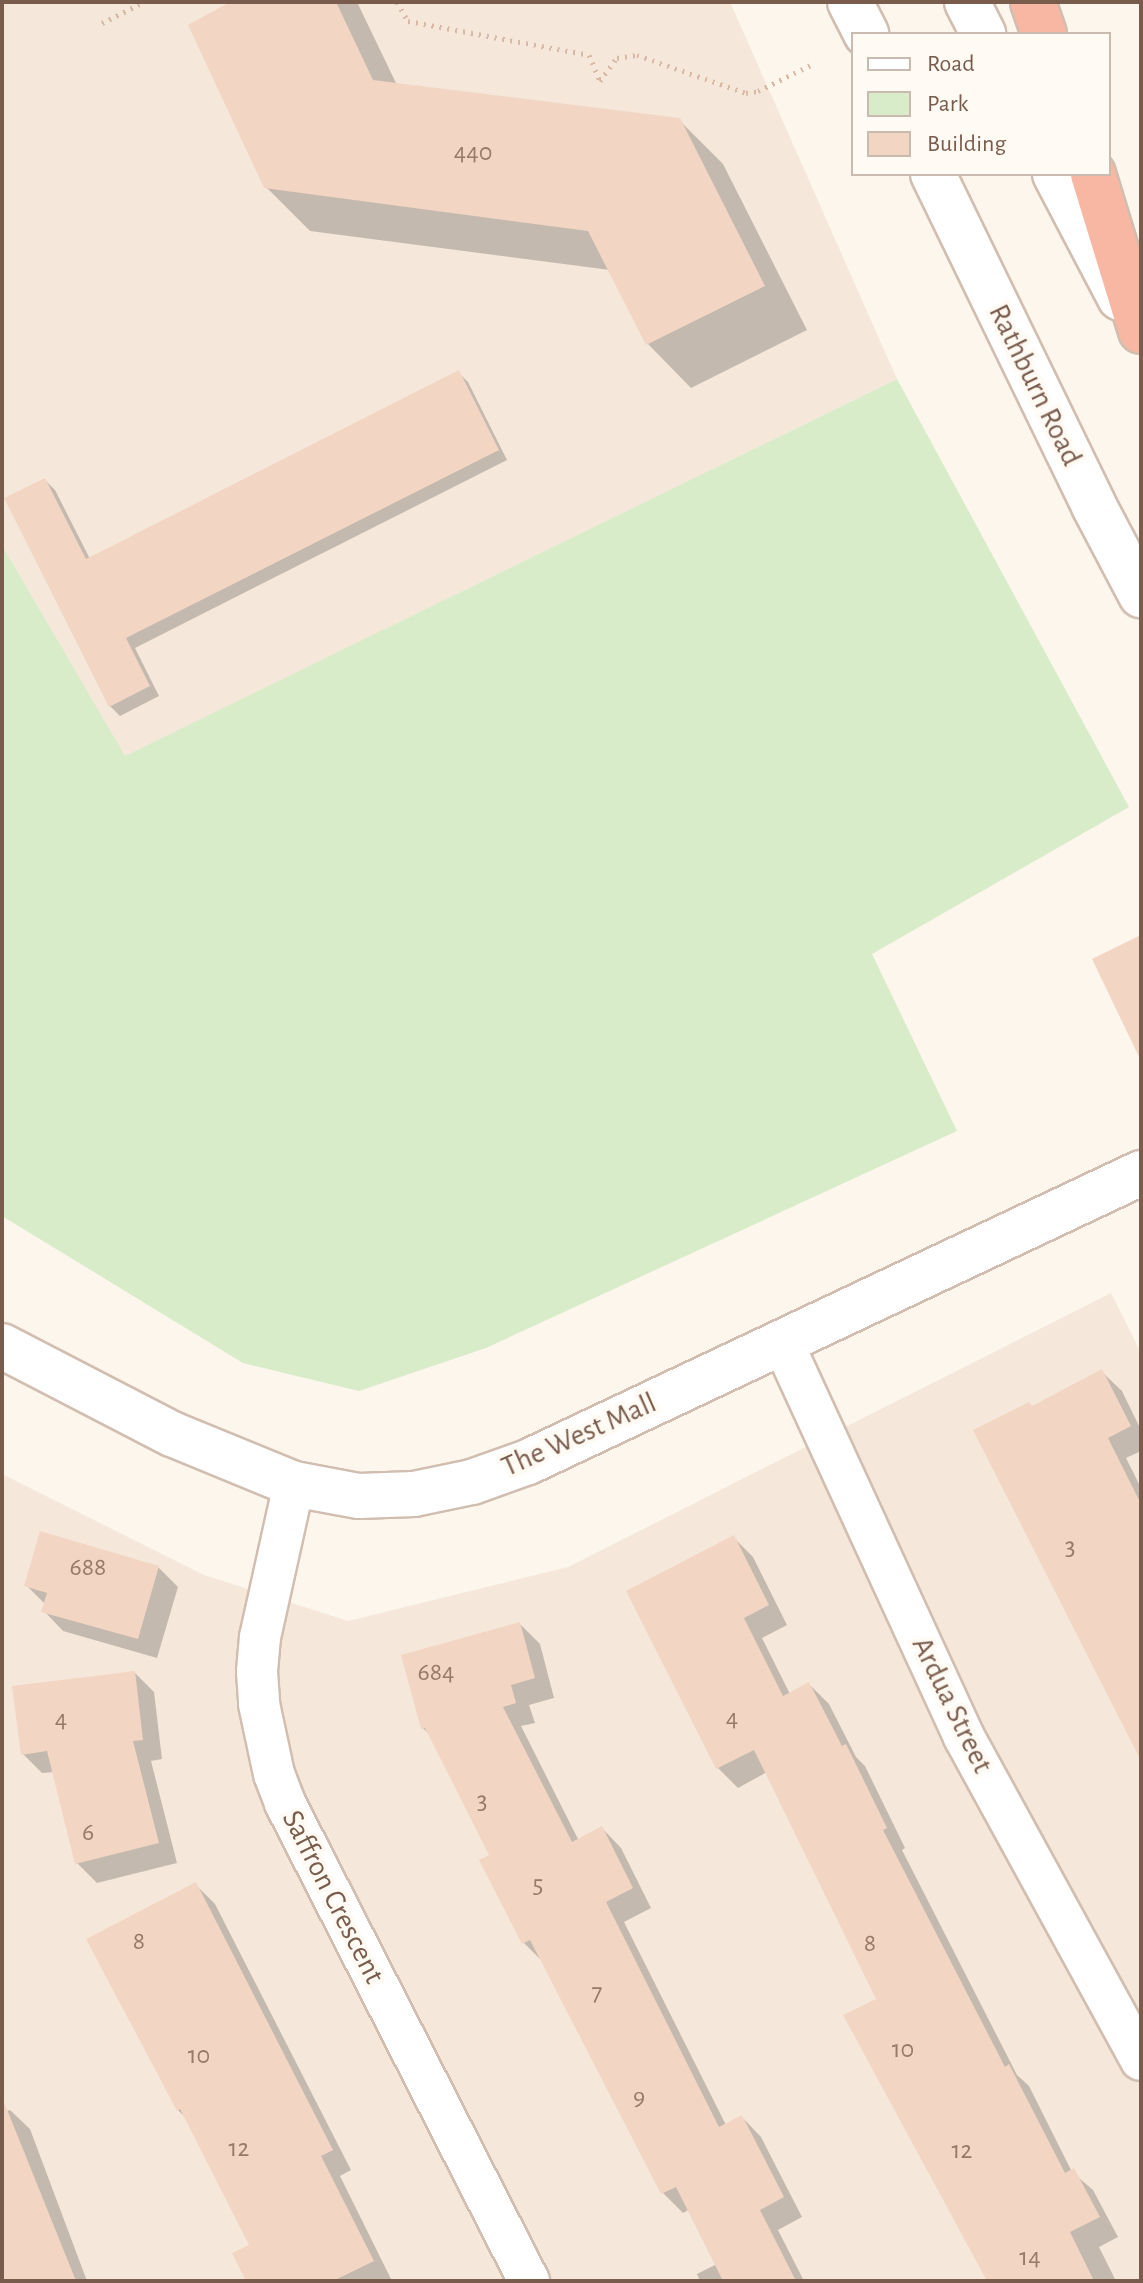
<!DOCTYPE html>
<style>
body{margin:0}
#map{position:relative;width:1143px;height:2283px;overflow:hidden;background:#fdf6ec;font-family:"Alegreya Sans",sans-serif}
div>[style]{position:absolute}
.residential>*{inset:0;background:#f5e8da}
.green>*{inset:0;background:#d8ecc9}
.shadow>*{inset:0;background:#0003}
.building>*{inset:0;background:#f3d5c3}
.path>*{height:5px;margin-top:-2.5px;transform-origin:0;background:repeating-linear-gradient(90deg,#d9b8a5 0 2px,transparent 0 8px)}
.roads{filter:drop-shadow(2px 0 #d1beb0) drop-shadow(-2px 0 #d1beb0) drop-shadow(0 2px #d1beb0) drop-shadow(0 -2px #d1beb0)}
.minor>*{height:40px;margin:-20px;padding:0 20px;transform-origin:20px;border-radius:20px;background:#fff}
.tertiary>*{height:44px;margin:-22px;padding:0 22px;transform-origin:22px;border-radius:22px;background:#fff}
.secondary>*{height:44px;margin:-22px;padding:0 22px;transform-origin:22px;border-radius:22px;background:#fff}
.motorway>*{height:44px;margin:-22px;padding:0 22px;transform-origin:22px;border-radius:22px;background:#f7b7a3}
span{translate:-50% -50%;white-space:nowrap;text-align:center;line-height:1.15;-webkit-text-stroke:8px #fffaf3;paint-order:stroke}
.number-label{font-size:26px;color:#987a6a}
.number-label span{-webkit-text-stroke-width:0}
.street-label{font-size:30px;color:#7a5c4d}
.frame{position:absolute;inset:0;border:4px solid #7a5c4d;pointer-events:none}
.legend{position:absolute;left:851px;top:32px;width:260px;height:144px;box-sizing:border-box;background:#fffaf3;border:2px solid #cabbb1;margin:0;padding:10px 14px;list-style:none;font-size:24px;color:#7a5c4d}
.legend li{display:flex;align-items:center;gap:16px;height:40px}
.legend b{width:40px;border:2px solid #cabbb1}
</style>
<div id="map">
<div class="residential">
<i style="clip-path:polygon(2px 2px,730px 2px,897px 379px,125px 757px,2px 545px)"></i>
<i style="clip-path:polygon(1111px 1293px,1141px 1353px,1141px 2281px,2px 2281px,2px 1474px,204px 1575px,348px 1621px,568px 1567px)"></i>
</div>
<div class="green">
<i style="clip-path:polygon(897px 379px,1129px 807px,872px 954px,957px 1131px,486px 1348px,359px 1391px,243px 1363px,2px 1216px,2px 545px,125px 756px)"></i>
</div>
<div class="shadow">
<i style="clip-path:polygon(235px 2px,357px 2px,397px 85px,679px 120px,723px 164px,807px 330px,691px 388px,648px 344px,610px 270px,310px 231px,266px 187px)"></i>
<i style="clip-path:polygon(459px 373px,468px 382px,507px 460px,135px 648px,159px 696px,120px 716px,110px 706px,6px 499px,45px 480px,55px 490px,90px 559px)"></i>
<i style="clip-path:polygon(1102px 1372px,1122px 1391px,1141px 1430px,1141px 1451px,1126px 1458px,1141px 1488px,1141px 1751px,1032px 1408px)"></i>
<i style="clip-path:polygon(733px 1537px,753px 1557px,787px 1625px,762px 1638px,790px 1694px,809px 1684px,829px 1704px,856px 1757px,865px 1766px,905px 1848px,902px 1850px,1017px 2075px,1029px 2086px,1072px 2172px,1093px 2190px,1118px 2237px,1099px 2247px,1116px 2281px,988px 2281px,878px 2000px,767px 1772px,738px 1788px,718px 1768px)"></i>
<i style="clip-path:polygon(158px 1567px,178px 1587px,157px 1658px,63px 1631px,44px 1611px,46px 1605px,26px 1585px)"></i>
<i style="clip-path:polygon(520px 1624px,540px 1644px,554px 1698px,529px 1705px,535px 1723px,521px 1726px,579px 1841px,602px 1828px,621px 1848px,651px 1908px,624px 1922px,726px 2125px,742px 2117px,761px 2137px,802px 2217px,778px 2230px,804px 2281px,700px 2281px,697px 2274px,717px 2264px,690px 2209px,683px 2213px,663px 2193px,543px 1962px,524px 1943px,491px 1856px,432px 1737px,423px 1728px)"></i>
<i style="clip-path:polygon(135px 1673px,154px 1692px,162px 1759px,151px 1761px,177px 1863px,97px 1883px,77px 1863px,54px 1772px,42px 1773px,23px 1754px)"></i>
<i style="clip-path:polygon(195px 1884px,215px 1904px,351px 2170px,340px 2176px,392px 2281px,248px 2281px,252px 2246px,188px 2120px,178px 2110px)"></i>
<i style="clip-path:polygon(10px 2110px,30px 2129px,87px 2281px,2px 2281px,2px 2113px)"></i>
</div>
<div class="building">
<i style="clip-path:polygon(230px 2px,336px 2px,373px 80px,680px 118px,765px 286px,646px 345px,588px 231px,264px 188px,188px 25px)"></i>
<i style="clip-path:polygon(459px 370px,499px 450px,126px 638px,150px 686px,109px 707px,4px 498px,45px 478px,86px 559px)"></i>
<i style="clip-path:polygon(1141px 935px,1141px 1061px,1092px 959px)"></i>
<i style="clip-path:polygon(1102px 1369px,1131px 1426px,1108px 1438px,1141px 1504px,1141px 1761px,973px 1430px,1029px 1402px,1032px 1406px)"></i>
<i style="clip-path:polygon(40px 1531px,159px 1566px,138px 1639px,41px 1612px,47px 1593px,24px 1586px)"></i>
<i style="clip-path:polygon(734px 1535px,769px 1605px,744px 1618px,783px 1696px,809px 1682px,842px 1746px,846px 1744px,887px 1828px,883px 1830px,1005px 2067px,1009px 2064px,1065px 2173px,1074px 2168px,1100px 2217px,1070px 2232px,1094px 2281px,987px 2281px,843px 2015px,876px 1999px,754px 1750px,716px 1769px,626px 1591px)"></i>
<i style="clip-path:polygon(520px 1622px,535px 1678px,511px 1685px,516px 1703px,503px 1707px,572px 1842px,602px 1826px,633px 1888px,606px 1902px,719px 2127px,742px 2115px,784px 2197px,760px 2210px,796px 2281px,723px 2281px,676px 2187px,661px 2194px,530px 1940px,522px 1944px,479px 1860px,489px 1855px,425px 1728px,421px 1729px,401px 1655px)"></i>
<i style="clip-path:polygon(135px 1671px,143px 1740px,133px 1741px,159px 1843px,75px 1864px,47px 1751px,21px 1755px,12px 1686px)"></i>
<i style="clip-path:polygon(196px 1882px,333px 2150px,321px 2156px,374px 2261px,333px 2281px,246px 2281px,232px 2253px,249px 2245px,180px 2109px,177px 2111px,86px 1939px)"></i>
<i style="clip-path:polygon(2px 2102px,4px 2102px,76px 2281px,2px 2281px)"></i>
</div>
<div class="path">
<i style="left:397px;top:2px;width:22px;rotate:60deg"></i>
<i style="left:408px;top:21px;width:184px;rotate:10.6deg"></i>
<i style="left:589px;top:55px;width:28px;rotate:67deg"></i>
<i style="left:102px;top:23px;width:47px;rotate:-26.6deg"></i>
<i style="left:600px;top:81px;width:29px;rotate:-54deg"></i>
<i style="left:617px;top:58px;width:20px;rotate:-9deg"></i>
<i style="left:637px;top:55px;width:115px;rotate:19.2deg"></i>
<i style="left:746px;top:93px;width:12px;rotate:-9deg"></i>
<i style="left:758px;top:91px;width:64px;rotate:-26.2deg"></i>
</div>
<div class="roads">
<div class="minor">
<i style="left:782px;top:1341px;width:436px;rotate:65.3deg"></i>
<i style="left:964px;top:1737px;width:368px;rotate:61.3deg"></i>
<i style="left:294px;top:1484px;width:157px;rotate:102.5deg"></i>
<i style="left:260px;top:1637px;width:35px;rotate:95deg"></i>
<i style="left:257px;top:1672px;width:32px;rotate:86deg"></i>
<i style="left:259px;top:1704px;width:72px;rotate:77.9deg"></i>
<i style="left:274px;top:1774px;width:31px;rotate:69deg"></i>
<i style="left:285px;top:1803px;width:537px;rotate:62.96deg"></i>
</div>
<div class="tertiary">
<i style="left:2px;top:1346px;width:191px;rotate:27.4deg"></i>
<i style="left:172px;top:1434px;width:132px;rotate:22.3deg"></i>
<i style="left:294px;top:1484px;width:66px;rotate:10.5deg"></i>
<i style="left:359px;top:1496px;width:55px;rotate:-2.1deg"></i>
<i style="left:414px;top:1494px;width:59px;rotate:-11.7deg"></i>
<i style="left:472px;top:1482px;width:59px;rotate:-19.7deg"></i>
<i style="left:528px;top:1462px;width:678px;rotate:-25.24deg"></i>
</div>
<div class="secondary">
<i style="left:850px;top:2px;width:36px;rotate:63deg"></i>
<i style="left:967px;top:2px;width:36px;rotate:63deg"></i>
<i style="left:933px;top:174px;width:369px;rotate:64.1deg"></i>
<i style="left:1094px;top:506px;width:101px;rotate:62.2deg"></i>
<i style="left:1055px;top:174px;width:140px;rotate:62.3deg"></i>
</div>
<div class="motorway">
<i style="left:1033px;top:2px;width:34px;rotate:71deg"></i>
<i style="left:1093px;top:174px;width:164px;rotate:73deg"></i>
</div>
</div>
<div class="number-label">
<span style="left:473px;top:153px">440</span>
<span style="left:1070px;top:1548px">3</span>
<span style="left:88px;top:1568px">688</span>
<span style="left:436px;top:1673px">684</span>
<span style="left:732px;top:1719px">4</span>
<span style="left:61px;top:1720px">4</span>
<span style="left:482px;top:1802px">3</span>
<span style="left:88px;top:1833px">6</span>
<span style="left:538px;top:1885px">5</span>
<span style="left:139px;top:1942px">8</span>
<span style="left:870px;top:1944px">8</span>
<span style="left:597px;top:1993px">7</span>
<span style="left:903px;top:2050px">10</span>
<span style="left:199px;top:2056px">10</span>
<span style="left:639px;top:2098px">9</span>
<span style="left:239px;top:2149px">12</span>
<span style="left:962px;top:2151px">12</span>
<span style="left:1030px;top:2258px">14</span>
</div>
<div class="street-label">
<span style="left:1035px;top:385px;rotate:64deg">Rathburn Road</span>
<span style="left:579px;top:1435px;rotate:-24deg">The West Mall</span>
<span style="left:952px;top:1705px;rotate:64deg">Ardua Street</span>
<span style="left:333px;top:1897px;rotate:63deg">Saffron Crescent</span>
</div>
<div class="frame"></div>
<ul class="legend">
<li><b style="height:10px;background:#fff"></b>Road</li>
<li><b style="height:22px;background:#d8ecc9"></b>Park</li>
<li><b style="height:22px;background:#f3d5c3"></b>Building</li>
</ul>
</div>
